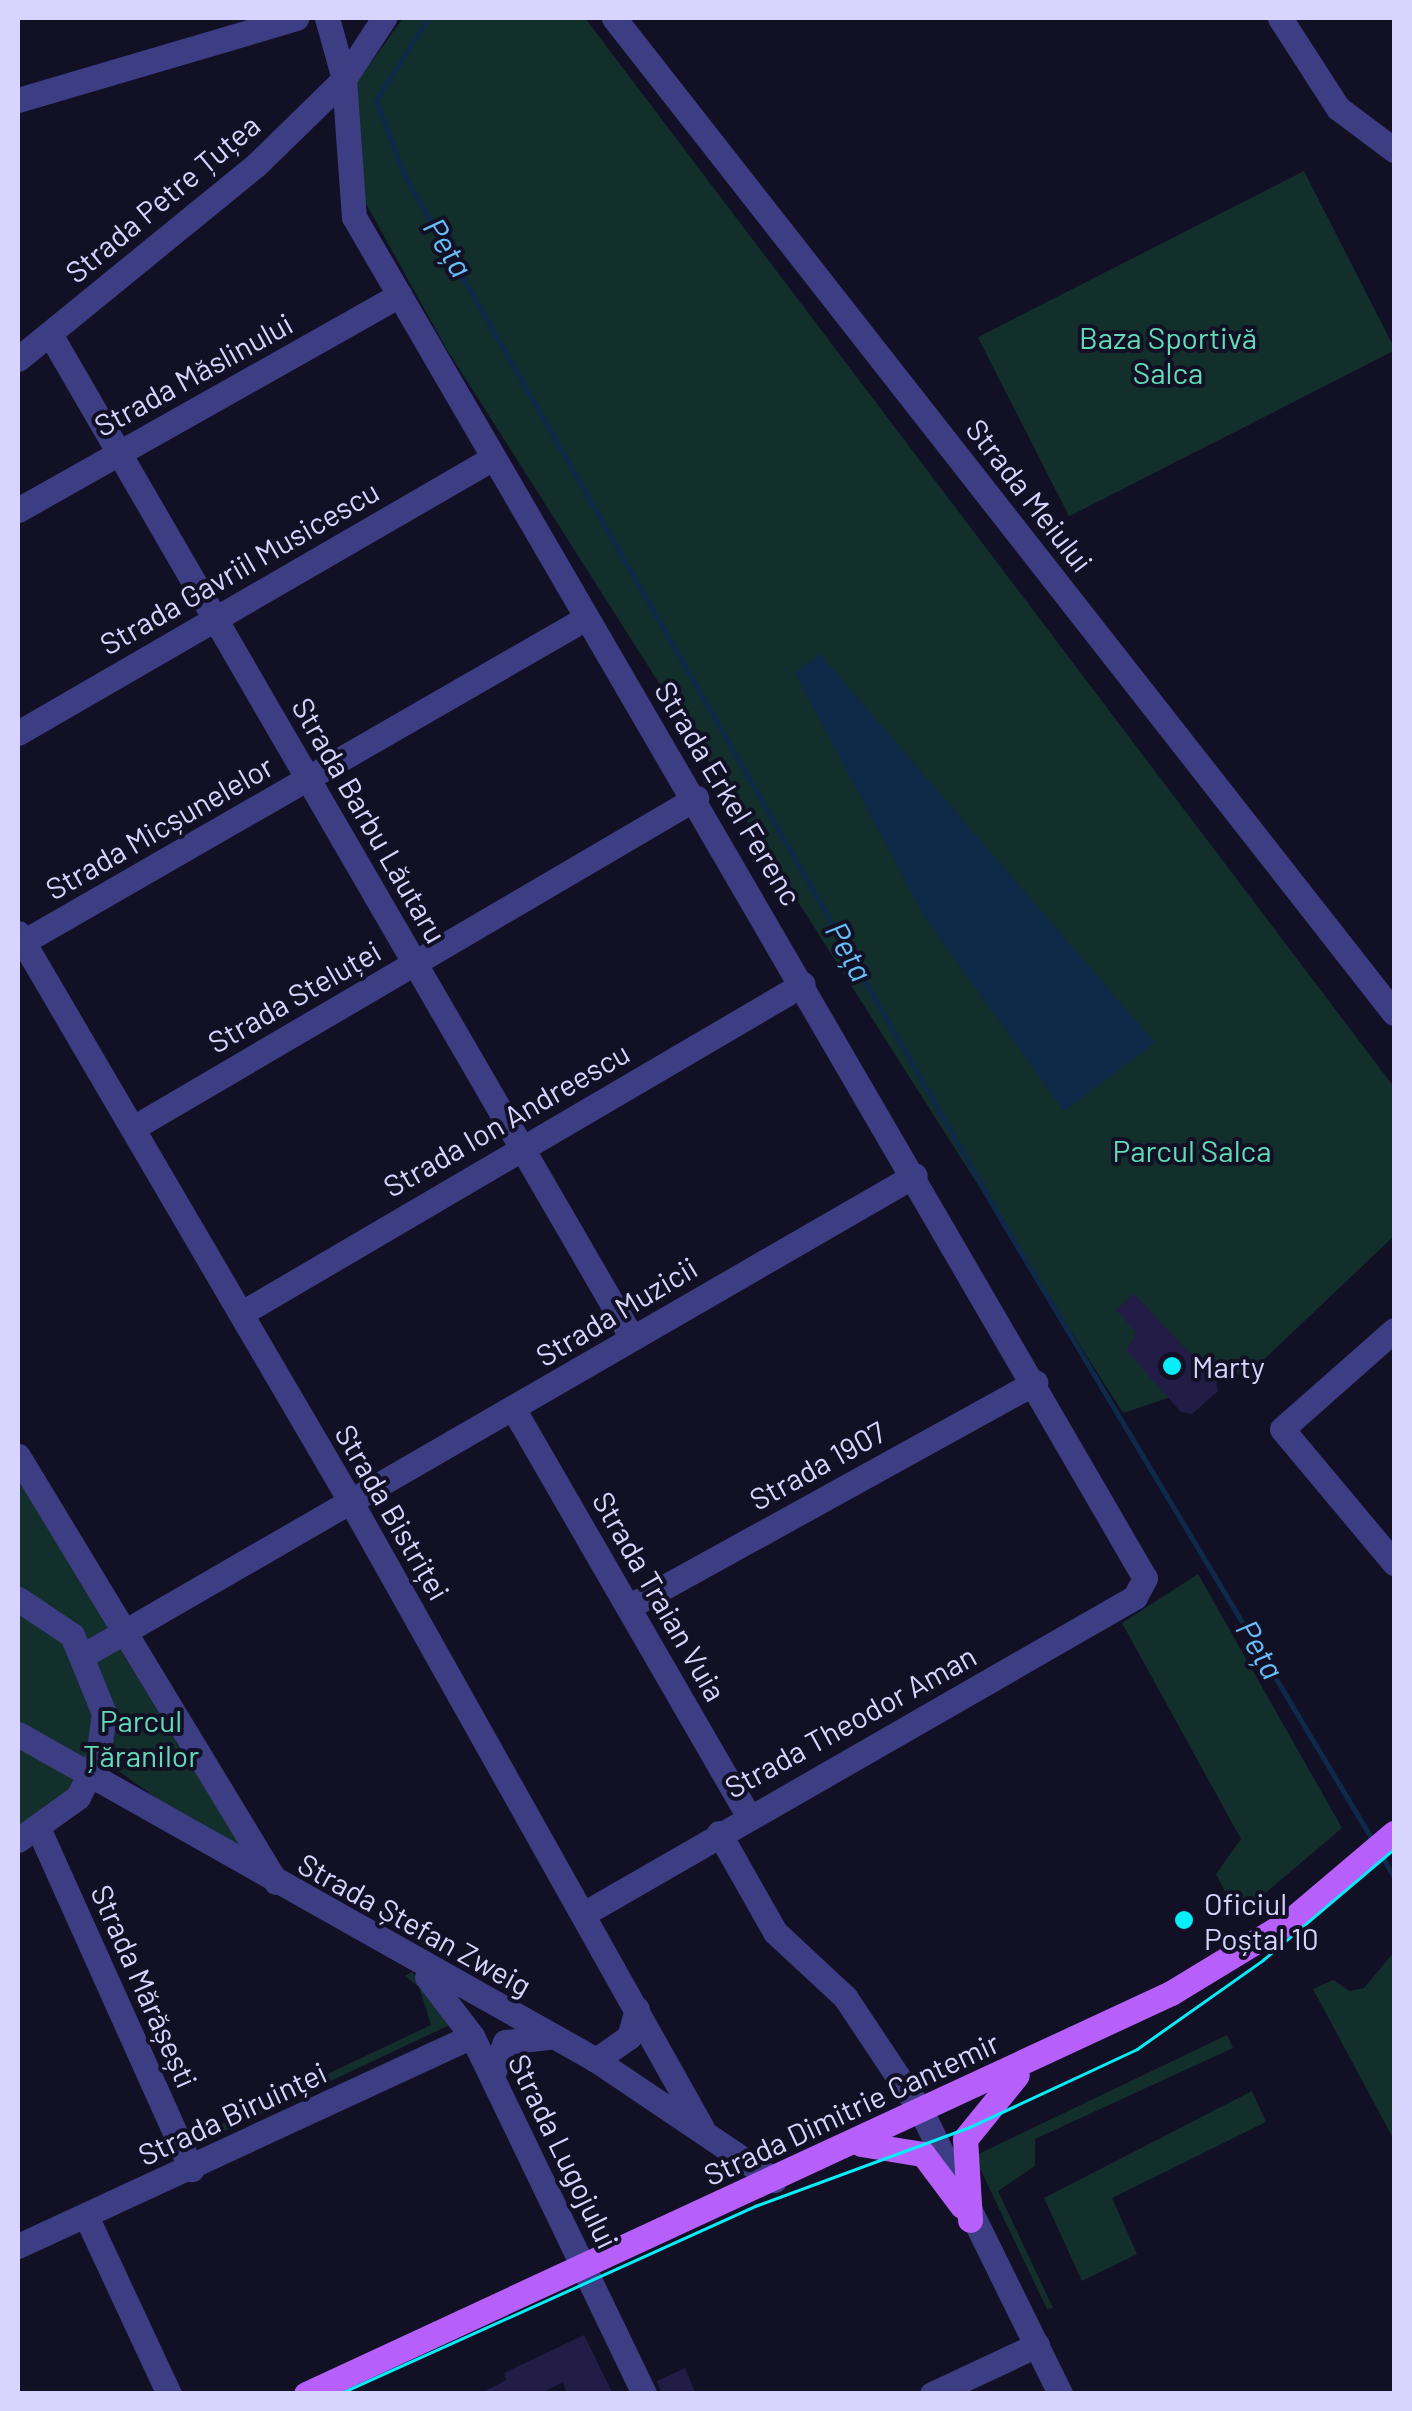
<!DOCTYPE html>
<meta charset="utf-8">
<style>
body{margin:0}
#map{position:relative;width:1412px;height:2411px;overflow:hidden;background:#121025;font-family:Barlow,sans-serif}
div>[style]{position:absolute}
.green>*{inset:0;background:#132f2c;transform-origin:0 0}
.water>*{inset:0;background:#0f2949}
.stream>*{height:5px;margin:-2.5px;padding:0 2.5px;transform-origin:2.5px;border-radius:2.5px;background:#0f2949}
.building>*{inset:0;background:#221c46}
.minor>*{height:25px;margin:-12.5px;padding:0 12.5px;transform-origin:12.5px;border-radius:12.5px;background:#3c3d83}
.major>*{height:25px;margin:-12.5px;padding:0 12.5px;transform-origin:12.5px;border-radius:12.5px;background:#b75ffb}
.tram>*{height:2.5px;margin:-1.25px;padding:0 1.25px;transform-origin:1.25px;border-radius:1.25px;background:#07eef8}
.dots>*{width:28px;height:28px;translate:-50% -50%;box-sizing:border-box;border:5px solid #121025;border-radius:50%}
span{translate:-50% -50%;white-space:nowrap;text-align:center;line-height:1.15;-webkit-text-stroke:8px #121025;paint-order:stroke}
.street-label{font-size:30px;color:#d7d5fe}
.park-label{font-size:30px;color:#62dcb7}
.poi-label{font-size:30px;color:#d7d5fe}
.left{translate:0 -50%;text-align:left}
.water-label{font-size:32px;color:#66bffb;font-style:italic}
.frame{position:absolute;inset:0;border:20px solid #d7d5fe;pointer-events:none}
</style>
<div id="map">
<div class="green">
<i style="clip-path:polygon(403px 18px,585px 18px,1394px 1087px,1394px 1236px,1254px 1369px,1123px 1413px,446px 348px,365px 202px,355px 85px)"></i>
<i style="left:1304px;top:171px;width:201px;height:366px;rotate:63deg"></i>
<i style="clip-path:polygon(18px 1456px,279px 1886px,99px 1757px,89px 1779px,18px 1840px)"></i>
<i style="clip-path:polygon(1198px 1574px,1342px 1828px,1238px 1916px,1216px 1874px,1241px 1839px,1122px 1623px)"></i>
<i style="clip-path:polygon(1394px 1952px,1394px 2140px,1313px 1989px,1333px 1980px,1350px 1991px,1364px 1988px)"></i>
<i style="clip-path:polygon(412px 1972px,456px 2022px,190px 2147px,188px 2140px,431px 2025px,419px 1987px,405px 1976px)"></i>
<i style="clip-path:polygon(1227px 2035px,1233px 2048px,1035px 2139px,1035px 2166px,998px 2191px,1053px 2308px,1047px 2309px,974px 2156px)"></i>
<i style="clip-path:polygon(1252px 2091px,1266px 2122px,1112px 2198px,1137px 2254px,1082px 2281px,1044px 2198px)"></i>
</div>
<div class="water">
<i style="clip-path:polygon(820px 654px,1155px 1043px,1064px 1111px,925px 918px,795px 673px)"></i>
</div>
<div class="stream">
<i style="left:428px;top:18px;width:97px;rotate:122.4deg"></i>
<i style="left:376px;top:100px;width:82px;rotate:69.4deg"></i>
<i style="left:405px;top:177px;width:1203px;rotate:60.24deg"></i>
<i style="left:1002px;top:1221px;width:723px;rotate:59.1deg"></i>
<i style="left:1381px;top:1855px;width:26px;rotate:59deg"></i>
</div>
<div class="building">
<i style="clip-path:polygon(1134px 1294px,1216px 1381px,1218px 1391px,1192px 1414px,1181px 1412px,1127px 1351px,1136px 1332px,1116px 1310px)"></i>
<i style="clip-path:polygon(584px 2335px,613px 2394px,567px 2394px,563px 2382px,539px 2394px,480px 2394px,506px 2380px,504px 2373px)"></i>
<i style="clip-path:polygon(685px 2368px,696px 2394px,662px 2394px,657px 2381px)"></i>
</div>
<div class="minor">
<i style="left:327px;top:18px;width:63px;rotate:74.4deg"></i>
<i style="left:344px;top:79px;width:138px;rotate:85.9deg"></i>
<i style="left:354px;top:217px;width:1574px;rotate:59.84deg"></i>
<i style="left:1145px;top:1578px;width:21px;rotate:118deg"></i>
<i style="left:1135px;top:1597px;width:634px;rotate:150.12deg"></i>
<i style="left:614px;top:18px;width:1264px;rotate:51.91deg"></i>
<i style="left:1280px;top:18px;width:107px;rotate:57.2deg"></i>
<i style="left:1338px;top:108px;width:70px;rotate:36.9deg"></i>
<i style="left:18px;top:100px;width:290px;rotate:-16.4deg"></i>
<i style="left:50px;top:334px;width:1160px;rotate:59.9deg"></i>
<i style="left:18px;top:359px;width:308px;rotate:-39.2deg"></i>
<i style="left:257px;top:164px;width:122px;rotate:-44.3deg"></i>
<i style="left:344px;top:79px;width:73px;rotate:-56.7deg"></i>
<i style="left:18px;top:510px;width:438px;rotate:-29.4deg"></i>
<i style="left:18px;top:733px;width:549px;rotate:-30.07deg"></i>
<i style="left:18px;top:933px;width:662px;rotate:59.67deg"></i>
<i style="left:352px;top:1504px;width:715px;rotate:60.71deg"></i>
<i style="left:23px;top:942px;width:650px;rotate:-29.92deg"></i>
<i style="left:133px;top:1128px;width:653px;rotate:-30.38deg"></i>
<i style="left:242px;top:1313px;width:650px;rotate:-30.39deg"></i>
<i style="left:1394px;top:1330px;width:149px;rotate:138.5deg"></i>
<i style="left:1282px;top:1429px;width:175px;rotate:50.1deg"></i>
<i style="left:514px;top:1410px;width:468px;rotate:60deg"></i>
<i style="left:18px;top:1456px;width:498px;rotate:58.8deg"></i>
<i style="left:18px;top:1599px;width:65px;rotate:33.7deg"></i>
<i style="left:72px;top:1635px;width:84px;rotate:67.7deg"></i>
<i style="left:104px;top:1713px;width:44px;rotate:97.8deg"></i>
<i style="left:98px;top:1757px;width:45px;rotate:116.6deg"></i>
<i style="left:78px;top:1797px;width:74px;rotate:144.4deg"></i>
<i style="left:630px;top:1606px;width:463px;rotate:-28.9deg"></i>
<i style="left:86px;top:1654px;width:957px;rotate:-30.02deg"></i>
<i style="left:18px;top:1734px;width:664px;rotate:29.42deg"></i>
<i style="left:596px;top:2060px;width:215px;rotate:34deg"></i>
<i style="left:39px;top:1830px;width:372px;rotate:65.8deg"></i>
<i style="left:719px;top:1833px;width:114px;rotate:60.5deg"></i>
<i style="left:775px;top:1932px;width:96px;rotate:42.9deg"></i>
<i style="left:845px;top:1997px;width:139px;rotate:56.4deg"></i>
<i style="left:922px;top:2113px;width:313px;rotate:63.8deg"></i>
<i style="left:427px;top:1977px;width:74px;rotate:52.7deg"></i>
<i style="left:472px;top:2036px;width:397px;rotate:64.3deg"></i>
<i style="left:596px;top:2060px;width:40px;rotate:-34.9deg"></i>
<i style="left:629px;top:2037px;width:29px;rotate:-74deg"></i>
<i style="left:492px;top:2076px;width:36px;rotate:-69deg"></i>
<i style="left:505px;top:2042px;width:43px;rotate:-6.6deg"></i>
<i style="left:86px;top:2216px;width:196px;rotate:65deg"></i>
<i style="left:18px;top:2246px;width:500px;rotate:-24.82deg"></i>
<i style="left:932px;top:2394px;width:116px;rotate:-25deg"></i>
</div>
<div class="major">
<i style="left:861px;top:2144px;width:63px;rotate:9.2deg"></i>
<i style="left:923px;top:2154px;width:65px;rotate:53.1deg"></i>
<i style="left:970px;top:2220px;width:81px;rotate:-93.5deg"></i>
<i style="left:965px;top:2139px;width:82px;rotate:-50.9deg"></i>
<i style="left:306px;top:2394px;width:953px;rotate:-24.87deg"></i>
<i style="left:1171px;top:1993px;width:140px;rotate:-31.3deg"></i>
<i style="left:1291px;top:1920px;width:135px;rotate:-40.2deg"></i>
</div>
<div class="tram">
<i style="left:339px;top:2394px;width:457px;rotate:-24.3deg"></i>
<i style="left:755px;top:2206px;width:229px;rotate:-20.2deg"></i>
<i style="left:970px;top:2127px;width:184px;rotate:-25deg"></i>
<i style="left:1137px;top:2049px;width:154px;rotate:-35.2deg"></i>
<i style="left:1263px;top:1960px;width:172px;rotate:-40.3deg"></i>
</div>
<div class="dots">
<i style="left:1172px;top:1366px;background:#07eef8"></i>
<i style="left:1184px;top:1920px;background:#07eef8"></i>
</div>
<div class="street-label">
<span style="left:162px;top:198px;rotate:-40deg">Strada Petre Țuțea</span>
<span style="left:193px;top:374px;rotate:-29deg">Strada Măslinului</span>
<span style="left:1030px;top:495px;rotate:52deg">Strada Meiului</span>
<span style="left:239px;top:567px;rotate:-30deg">Strada Gavriil Musicescu</span>
<span style="left:729px;top:793px;rotate:59deg">Strada Erkel Ferenc</span>
<span style="left:370px;top:820px;rotate:60deg">Strada Barbu Lăutaru</span>
<span style="left:159px;top:827px;rotate:-30deg">Strada Micșunelelor</span>
<span style="left:294px;top:996px;rotate:-30deg">Strada Steluței</span>
<span style="left:506px;top:1119px;rotate:-30deg">Strada Ion Andreescu</span>
<span style="left:616px;top:1311px;rotate:-31deg">Strada Muzicii</span>
<span style="left:817px;top:1465px;rotate:-29deg">Strada 1907</span>
<span style="left:393px;top:1512px;rotate:60deg">Strada Bistriței</span>
<span style="left:660px;top:1596px;rotate:60deg">Strada Traian Vuia</span>
<span style="left:850px;top:1721px;rotate:-29deg">Strada Theodor Aman</span>
<span style="left:415px;top:1924px;rotate:29deg">Strada Ștefan Zweig</span>
<span style="left:145px;top:1986px;rotate:66deg">Strada Mărășești</span>
<span style="left:851px;top:2108px;rotate:-25deg">Strada Dimitrie Cantemir</span>
<span style="left:232px;top:2113px;rotate:-25deg">Strada Biruinței</span>
<span style="left:564px;top:2151px;rotate:64deg">Strada Lugojului</span>
</div>
<div class="park-label">
<span style="left:1168px;top:354px">Baza Sportivă<br>Salca</span>
<span style="left:1192px;top:1150px">Parcul Salca</span>
<span style="left:141px;top:1737px">Parcul<br>Țăranilor</span>
</div>
<div class="poi-label">
<span class="left" style="left:1192px;top:1366px">Marty</span>
<span class="left" style="left:1204px;top:1920px">Oficiul<br>Poștal 10</span>
</div>
<div class="water-label">
<span style="left:449px;top:247px;rotate:58deg">Peța</span>
<span style="left:850px;top:951px;rotate:61deg">Peța</span>
<span style="left:1261px;top:1649px;rotate:60deg">Peța</span>
</div>
<div class="frame"></div>
</div>
